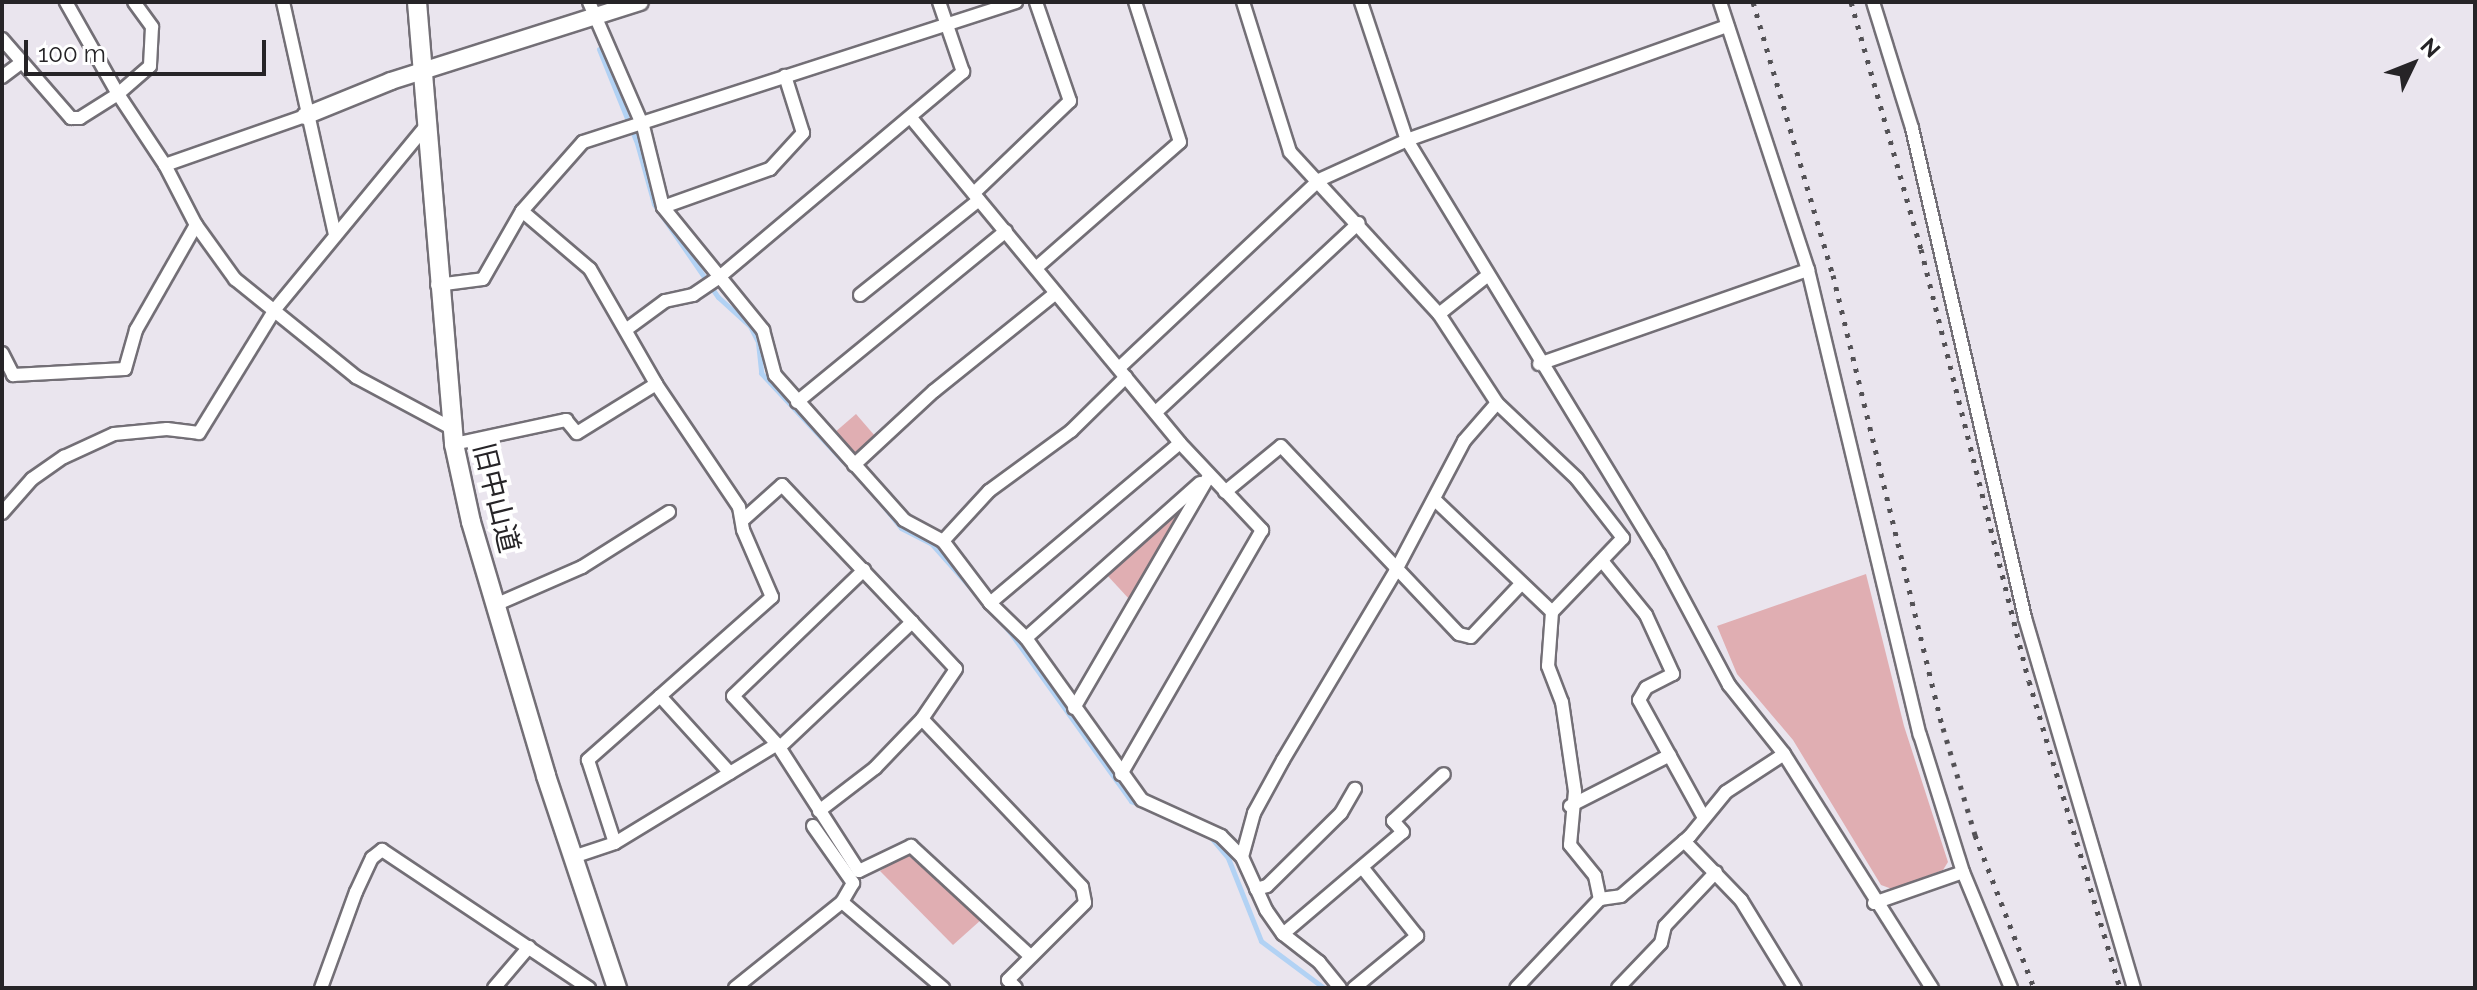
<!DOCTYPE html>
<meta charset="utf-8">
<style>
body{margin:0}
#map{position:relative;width:2477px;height:990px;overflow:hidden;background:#eae5ee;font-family:Raleway,"Noto Sans JP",sans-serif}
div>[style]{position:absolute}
.green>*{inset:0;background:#e0aeb2;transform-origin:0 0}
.stream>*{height:5px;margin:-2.5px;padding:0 2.5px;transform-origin:2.5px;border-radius:2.5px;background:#b2d2f4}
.roads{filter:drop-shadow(2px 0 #736f76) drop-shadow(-2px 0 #736f76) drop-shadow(0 2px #736f76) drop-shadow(0 -2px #736f76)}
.minor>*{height:12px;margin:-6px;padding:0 6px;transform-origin:6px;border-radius:6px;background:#fff}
.tertiary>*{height:16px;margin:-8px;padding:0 8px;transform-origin:8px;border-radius:8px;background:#fff}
.secondary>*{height:18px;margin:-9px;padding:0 9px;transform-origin:9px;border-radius:9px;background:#fff}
.rail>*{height:5px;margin-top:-2.5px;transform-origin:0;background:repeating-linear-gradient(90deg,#535155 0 4px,transparent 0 12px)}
span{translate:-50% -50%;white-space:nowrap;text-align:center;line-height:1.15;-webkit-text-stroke:8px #fff;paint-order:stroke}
.street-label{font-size:28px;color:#262427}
.frame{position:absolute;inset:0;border:4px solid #262427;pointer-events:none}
.north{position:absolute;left:2373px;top:24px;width:80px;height:80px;-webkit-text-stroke:6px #fff;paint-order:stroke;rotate:47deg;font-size:22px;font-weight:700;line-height:32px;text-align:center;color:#262427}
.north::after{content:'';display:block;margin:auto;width:28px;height:36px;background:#262427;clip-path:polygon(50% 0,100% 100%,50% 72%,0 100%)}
.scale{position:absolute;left:24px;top:40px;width:242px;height:36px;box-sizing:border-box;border:4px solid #262427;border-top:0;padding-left:10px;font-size:24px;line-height:28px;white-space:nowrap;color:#262427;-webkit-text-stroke:6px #fff;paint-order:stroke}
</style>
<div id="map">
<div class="green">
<i style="left:856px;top:414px;width:29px;height:26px;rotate:49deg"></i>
<i style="clip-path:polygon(1190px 499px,1130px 600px,1106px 574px)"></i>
<i style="clip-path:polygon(1866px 574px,1904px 726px,1948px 862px,1943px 870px,1892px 889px,1881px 885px,1793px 740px,1737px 674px,1717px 626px)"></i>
<i style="clip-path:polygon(907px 854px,982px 919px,953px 945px,880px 871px)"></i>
</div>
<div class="stream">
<i style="left:599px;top:49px;width:101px;rotate:68deg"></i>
<i style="left:637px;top:143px;width:63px;rotate:74.4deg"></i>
<i style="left:654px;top:204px;width:113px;rotate:55.5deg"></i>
<i style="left:718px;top:297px;width:43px;rotate:42.2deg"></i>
<i style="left:750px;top:326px;width:18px;rotate:63deg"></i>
<i style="left:758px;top:342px;width:31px;rotate:84deg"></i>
<i style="left:761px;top:373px;width:120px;rotate:47deg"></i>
<i style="left:869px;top:488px;width:51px;rotate:51.3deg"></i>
<i style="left:901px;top:528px;width:34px;rotate:27deg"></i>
<i style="left:931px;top:543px;width:119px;rotate:48.4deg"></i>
<i style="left:1010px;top:632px;width:208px;rotate:54.4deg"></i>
<i style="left:1131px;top:801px;width:10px;rotate:24deg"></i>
<i style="left:1208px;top:834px;width:31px;rotate:50deg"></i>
<i style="left:1228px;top:858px;width:89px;rotate:68.3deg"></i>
<i style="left:1261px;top:941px;width:79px;rotate:36.7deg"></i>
</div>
<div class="roads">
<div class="minor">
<i style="left:134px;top:2px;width:31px;rotate:54deg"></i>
<i style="left:152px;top:27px;width:39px;rotate:93deg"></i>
<i style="left:150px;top:66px;width:43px;rotate:138.8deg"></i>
<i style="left:118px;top:94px;width:85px;rotate:56.5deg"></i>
<i style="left:165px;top:165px;width:68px;rotate:62.7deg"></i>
<i style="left:196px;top:225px;width:67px;rotate:54.2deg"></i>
<i style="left:235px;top:279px;width:156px;rotate:39deg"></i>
<i style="left:356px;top:377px;width:108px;rotate:28.2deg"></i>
<i style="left:283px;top:2px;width:239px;rotate:77.4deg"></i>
<i style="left:589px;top:2px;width:135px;rotate:66.5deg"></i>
<i style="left:643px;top:126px;width:83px;rotate:76.1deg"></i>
<i style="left:663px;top:207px;width:159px;rotate:50.9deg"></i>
<i style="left:763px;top:330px;width:47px;rotate:75.1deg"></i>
<i style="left:775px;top:375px;width:194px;rotate:48.3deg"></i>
<i style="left:904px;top:520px;width:44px;rotate:28.3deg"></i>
<i style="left:943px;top:541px;width:78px;rotate:52.8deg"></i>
<i style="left:990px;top:603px;width:50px;rotate:44.2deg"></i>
<i style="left:1026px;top:638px;width:199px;rotate:54.4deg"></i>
<i style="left:1142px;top:800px;width:87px;rotate:24.5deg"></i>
<i style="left:1221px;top:836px;width:30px;rotate:45deg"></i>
<i style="left:1242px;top:857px;width:58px;rotate:65.6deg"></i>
<i style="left:1266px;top:910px;width:29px;rotate:55deg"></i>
<i style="left:1283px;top:934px;width:46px;rotate:37.9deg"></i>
<i style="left:1319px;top:962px;width:33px;rotate:51deg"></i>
<i style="left:1243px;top:2px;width:157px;rotate:72.6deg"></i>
<i style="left:1290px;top:152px;width:220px;rotate:47.4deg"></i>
<i style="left:1439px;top:314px;width:106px;rotate:56.9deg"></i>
<i style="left:1497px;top:403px;width:110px;rotate:43.5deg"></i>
<i style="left:1577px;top:479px;width:75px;rotate:52.1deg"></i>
<i style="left:1623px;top:538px;width:103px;rotate:133.8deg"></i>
<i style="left:1552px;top:612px;width:54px;rotate:94.2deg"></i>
<i style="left:1548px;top:666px;width:39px;rotate:69deg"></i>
<i style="left:1562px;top:702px;width:90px;rotate:81.7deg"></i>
<i style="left:1575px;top:791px;width:54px;rotate:95.3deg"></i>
<i style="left:1570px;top:845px;width:40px;rotate:51deg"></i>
<i style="left:1595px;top:876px;width:24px;rotate:78deg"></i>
<i style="left:1600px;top:899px;width:122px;rotate:133.3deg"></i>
<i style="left:1361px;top:2px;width:145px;rotate:71.6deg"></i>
<i style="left:1407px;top:140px;width:485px;rotate:58.7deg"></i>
<i style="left:1659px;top:554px;width:149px;rotate:61.9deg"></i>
<i style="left:1729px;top:685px;width:88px;rotate:51.4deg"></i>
<i style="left:1784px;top:754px;width:277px;rotate:57.7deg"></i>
<i style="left:1720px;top:2px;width:282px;rotate:71.8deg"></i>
<i style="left:1808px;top:270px;width:478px;rotate:76.5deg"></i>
<i style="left:1920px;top:735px;width:144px;rotate:72.6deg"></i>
<i style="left:1963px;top:872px;width:126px;rotate:67.5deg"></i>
<i style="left:1873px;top:2px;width:132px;rotate:72.8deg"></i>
<i style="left:1912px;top:128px;width:503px;rotate:77.01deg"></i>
<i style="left:2025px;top:618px;width:386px;rotate:73.6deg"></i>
<i style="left:2px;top:39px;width:105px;rotate:48.9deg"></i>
<i style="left:71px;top:118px;width:9px"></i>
<i style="left:80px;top:118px;width:45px;rotate:-32.3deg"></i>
<i style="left:118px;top:94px;width:106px;rotate:-119.5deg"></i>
<i style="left:2px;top:77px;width:25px;rotate:-37deg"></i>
<i style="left:912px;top:119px;width:420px;rotate:50.4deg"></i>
<i style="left:1180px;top:443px;width:120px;rotate:46.7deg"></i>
<i style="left:1262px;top:530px;width:282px;rotate:120deg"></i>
<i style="left:165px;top:165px;width:148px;rotate:-19.3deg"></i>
<i style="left:974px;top:193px;width:133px;rotate:-43.8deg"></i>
<i style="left:1070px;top:101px;width:105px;rotate:-109deg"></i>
<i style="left:663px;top:207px;width:114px;rotate:-19.6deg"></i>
<i style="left:770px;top:169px;width:49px;rotate:-47.5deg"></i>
<i style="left:803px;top:133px;width:60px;rotate:-107.5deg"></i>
<i style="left:522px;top:211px;width:89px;rotate:40.5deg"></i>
<i style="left:590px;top:269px;width:133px;rotate:60.1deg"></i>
<i style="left:656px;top:384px;width:148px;rotate:56deg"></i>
<i style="left:739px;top:507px;width:23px;rotate:80deg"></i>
<i style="left:743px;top:530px;width:73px;rotate:66.6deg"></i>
<i style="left:772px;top:597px;width:246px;rotate:138.5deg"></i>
<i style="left:588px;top:760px;width:87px;rotate:72deg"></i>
<i style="left:1036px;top:268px;width:191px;rotate:-41.2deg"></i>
<i style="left:1180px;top:142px;width:147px;rotate:-107.8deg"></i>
<i style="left:437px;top:285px;width:46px;rotate:-7.4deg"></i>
<i style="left:483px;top:279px;width:78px;rotate:-60.2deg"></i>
<i style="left:522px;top:211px;width:92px;rotate:-48.5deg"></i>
<i style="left:583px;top:142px;width:455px;rotate:-17.9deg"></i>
<i style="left:860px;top:295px;width:152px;rotate:-38.6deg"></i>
<i style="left:1439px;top:314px;width:61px;rotate:-38.4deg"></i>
<i style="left:627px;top:329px;width:47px;rotate:-36.4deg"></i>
<i style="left:665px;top:301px;width:29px;rotate:-12deg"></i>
<i style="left:693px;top:295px;width:29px;rotate:-34deg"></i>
<i style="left:717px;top:279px;width:322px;rotate:-40.1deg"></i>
<i style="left:963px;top:72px;width:74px;rotate:-108.9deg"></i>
<i style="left:2px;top:353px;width:25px;rotate:63deg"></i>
<i style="left:13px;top:375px;width:112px;rotate:-3.1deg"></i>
<i style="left:125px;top:369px;width:41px;rotate:-74.2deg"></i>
<i style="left:136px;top:330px;width:121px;rotate:-60.3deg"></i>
<i style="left:1539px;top:364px;width:285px;rotate:-19.3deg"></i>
<i style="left:1119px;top:368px;width:274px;rotate:-43.2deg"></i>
<i style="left:1319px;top:180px;width:97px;rotate:-24.4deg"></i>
<i style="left:1407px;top:140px;width:340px;rotate:-19.6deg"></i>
<i style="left:797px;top:402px;width:270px;rotate:-39.3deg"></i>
<i style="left:1156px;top:412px;width:277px;rotate:-43deg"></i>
<i style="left:454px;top:444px;width:115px;rotate:-12.1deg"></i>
<i style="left:566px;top:420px;width:17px;rotate:50deg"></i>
<i style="left:577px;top:433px;width:93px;rotate:-31.8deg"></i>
<i style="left:854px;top:465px;width:109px;rotate:-42.8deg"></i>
<i style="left:934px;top:391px;width:156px;rotate:-38.8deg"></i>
<i style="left:1225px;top:492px;width:72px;rotate:-39.4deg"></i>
<i style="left:1281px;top:446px;width:259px;rotate:46.6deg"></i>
<i style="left:1459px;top:634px;width:12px;rotate:14deg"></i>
<i style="left:1471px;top:637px;width:71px;rotate:-46.7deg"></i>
<i style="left:1435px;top:500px;width:162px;rotate:43.7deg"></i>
<i style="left:2px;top:513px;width:45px;rotate:-48.6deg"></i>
<i style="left:32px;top:479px;width:39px;rotate:-35deg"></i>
<i style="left:64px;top:457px;width:55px;rotate:-24.7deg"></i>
<i style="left:114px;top:434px;width:53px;rotate:-5.4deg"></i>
<i style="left:167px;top:429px;width:32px;rotate:7deg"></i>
<i style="left:199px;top:433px;width:147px;rotate:-58.4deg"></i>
<i style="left:276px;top:308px;width:237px;rotate:-50.5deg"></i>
<i style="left:744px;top:519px;width:51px;rotate:-41.8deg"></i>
<i style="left:782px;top:485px;width:189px;rotate:46.5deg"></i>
<i style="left:943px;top:541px;width:68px;rotate:-47.4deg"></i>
<i style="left:989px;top:491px;width:102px;rotate:-36.2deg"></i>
<i style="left:1071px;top:431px;width:77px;rotate:-44.5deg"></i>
<i style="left:1603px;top:562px;width:68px;rotate:50.9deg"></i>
<i style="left:1646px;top:615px;width:65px;rotate:65.4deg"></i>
<i style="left:1673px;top:674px;width:30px;rotate:153deg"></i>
<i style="left:1646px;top:688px;width:14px;rotate:120deg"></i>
<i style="left:1639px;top:700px;width:132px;rotate:61.1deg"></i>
<i style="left:990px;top:603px;width:248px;rotate:-40.1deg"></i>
<i style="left:495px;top:605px;width:95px;rotate:-23.6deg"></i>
<i style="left:582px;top:567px;width:103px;rotate:-32.3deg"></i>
<i style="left:1026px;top:638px;width:233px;rotate:-41.7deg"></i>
<i style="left:660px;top:696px;width:104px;rotate:47.7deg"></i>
<i style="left:1074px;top:708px;width:268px;rotate:-59.8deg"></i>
<i style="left:777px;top:744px;width:65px;rotate:-132.5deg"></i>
<i style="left:733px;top:696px;width:182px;rotate:-43.9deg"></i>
<i style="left:780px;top:747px;width:182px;rotate:-43.4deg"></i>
<i style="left:912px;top:622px;width:64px;rotate:46.9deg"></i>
<i style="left:956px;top:669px;width:60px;rotate:124.2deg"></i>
<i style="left:1570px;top:806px;width:112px;rotate:-27deg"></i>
<i style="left:819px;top:811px;width:71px;rotate:-37.5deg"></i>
<i style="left:875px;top:768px;width:68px;rotate:-46.2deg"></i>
<i style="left:922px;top:719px;width:232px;rotate:46.4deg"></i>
<i style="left:1082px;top:887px;width:16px;rotate:79deg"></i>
<i style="left:1085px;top:903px;width:109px;rotate:135deg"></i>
<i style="left:1008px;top:980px;width:11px;rotate:45deg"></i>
<i style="left:813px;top:826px;width:70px;rotate:54.9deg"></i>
<i style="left:853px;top:883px;width:22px;rotate:120deg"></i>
<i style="left:1684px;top:841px;width:82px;rotate:46deg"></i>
<i style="left:1741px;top:900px;width:103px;rotate:58.5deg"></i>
<i style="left:573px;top:857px;width:44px;rotate:-18.4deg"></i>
<i style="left:615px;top:843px;width:190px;rotate:-31.4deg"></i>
<i style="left:777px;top:744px;width:151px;rotate:57.2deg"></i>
<i style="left:859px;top:871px;width:58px;rotate:-25.7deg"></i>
<i style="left:911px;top:846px;width:161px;rotate:42.7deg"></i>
<i style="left:1242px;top:857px;width:46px;rotate:-74.7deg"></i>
<i style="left:1254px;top:813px;width:60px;rotate:-61.3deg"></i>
<i style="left:1283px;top:760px;width:219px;rotate:-59.2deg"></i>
<i style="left:1395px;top:572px;width:148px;rotate:-62.2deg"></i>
<i style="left:1464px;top:441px;width:50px;rotate:-49deg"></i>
<i style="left:1256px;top:889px;width:11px;rotate:-15deg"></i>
<i style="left:1267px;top:886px;width:104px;rotate:-44.6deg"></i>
<i style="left:1341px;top:813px;width:28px;rotate:-60deg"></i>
<i style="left:1600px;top:899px;width:21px;rotate:-8deg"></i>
<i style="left:1621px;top:896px;width:91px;rotate:-41deg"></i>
<i style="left:1690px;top:836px;width:57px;rotate:-50.7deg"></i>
<i style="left:1726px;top:792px;width:69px;rotate:-33.2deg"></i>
<i style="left:1874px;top:903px;width:94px;rotate:-19.2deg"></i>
<i style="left:1283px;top:934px;width:157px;rotate:-40.4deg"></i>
<i style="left:1403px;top:832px;width:15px;rotate:-132deg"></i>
<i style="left:1393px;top:821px;width:69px;rotate:-42.7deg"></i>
<i style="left:321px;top:988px;width:102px;rotate:-70deg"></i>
<i style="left:356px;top:892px;width:38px;rotate:-65deg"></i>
<i style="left:372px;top:858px;width:13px;rotate:-39deg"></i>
<i style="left:382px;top:850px;width:249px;rotate:33.7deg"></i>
<i style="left:494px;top:988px;width:54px;rotate:-49.5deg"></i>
<i style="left:735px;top:988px;width:137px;rotate:-38.8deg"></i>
<i style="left:842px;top:902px;width:133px;rotate:40.4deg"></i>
<i style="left:1354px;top:988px;width:82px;rotate:-39.5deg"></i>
<i style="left:1417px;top:936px;width:88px;rotate:-128.6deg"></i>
<i style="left:1618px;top:988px;width:62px;rotate:-46.3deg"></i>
<i style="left:1661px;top:943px;width:17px;rotate:-77deg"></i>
<i style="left:1665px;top:926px;width:74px;rotate:-46.6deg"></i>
</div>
<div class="tertiary">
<i style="left:305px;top:116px;width:93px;rotate:-22.1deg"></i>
<i style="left:391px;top:81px;width:261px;rotate:-17.6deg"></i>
</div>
<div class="secondary">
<i style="left:417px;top:2px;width:444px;rotate:85.2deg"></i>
<i style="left:454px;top:444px;width:80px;rotate:77.7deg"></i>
<i style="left:471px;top:522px;width:265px;rotate:73.5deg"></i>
<i style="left:546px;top:776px;width:224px;rotate:71.5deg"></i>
</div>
</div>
<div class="rail">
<i style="left:1753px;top:2px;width:284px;rotate:73.7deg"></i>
<i style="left:1833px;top:275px;width:466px;rotate:76.4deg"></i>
<i style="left:1943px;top:728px;width:112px;rotate:73.3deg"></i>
<i style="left:1975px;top:835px;width:164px;rotate:68.9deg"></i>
<i style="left:1851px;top:2px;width:257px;rotate:74.2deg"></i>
<i style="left:1921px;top:249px;width:445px;rotate:76deg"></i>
<i style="left:2029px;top:681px;width:320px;rotate:73.5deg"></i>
</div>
<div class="street-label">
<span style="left:496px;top:498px;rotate:76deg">旧中山道</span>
</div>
<div class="frame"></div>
<div class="north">N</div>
<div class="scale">100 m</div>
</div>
